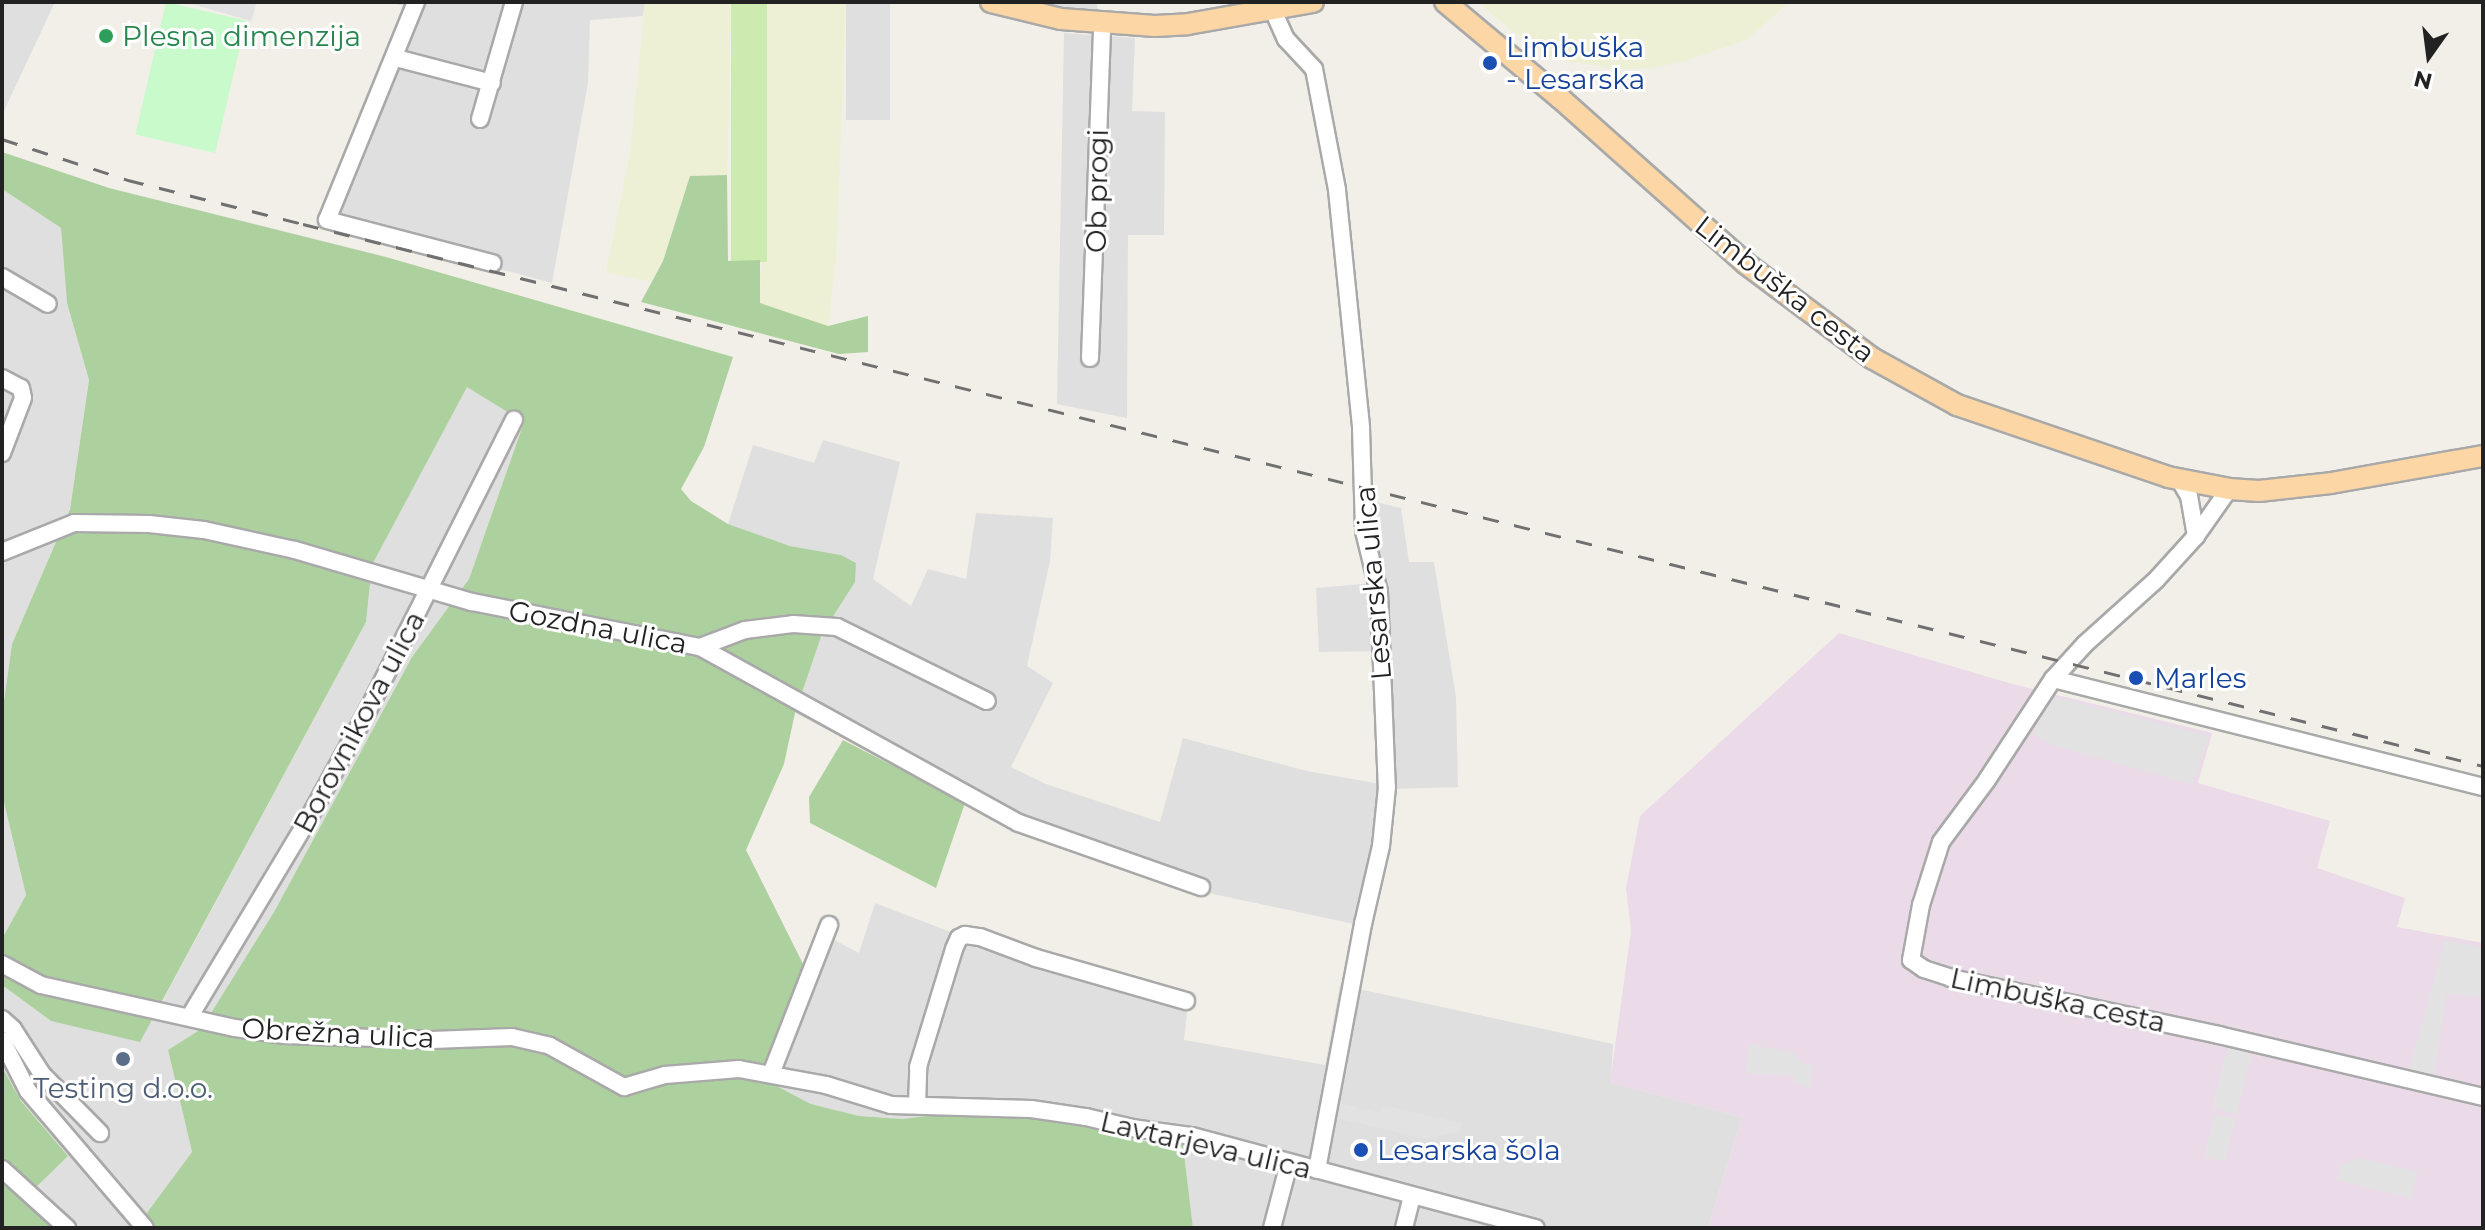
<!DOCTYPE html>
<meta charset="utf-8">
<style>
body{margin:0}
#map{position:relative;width:2485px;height:1230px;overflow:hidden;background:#f2efe9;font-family:Montserrat,sans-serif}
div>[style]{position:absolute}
.residential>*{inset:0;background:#e0dfdf;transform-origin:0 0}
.industrial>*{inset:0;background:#ebdbe8}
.farmland>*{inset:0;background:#eef0d5}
.grass>*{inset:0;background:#cdebb0;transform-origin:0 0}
.forest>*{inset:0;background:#add19e}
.park>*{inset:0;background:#c8facc;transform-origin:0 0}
.parking>*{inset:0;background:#e2e2e2;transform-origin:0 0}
.roads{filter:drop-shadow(2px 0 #a9a9a9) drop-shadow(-2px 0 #a9a9a9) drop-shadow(0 2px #a9a9a9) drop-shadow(0 -2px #a9a9a9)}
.minor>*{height:16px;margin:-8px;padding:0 8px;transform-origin:8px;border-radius:8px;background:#fff}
.major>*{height:20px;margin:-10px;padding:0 10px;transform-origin:10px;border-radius:10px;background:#fcd6a4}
.rail>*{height:3px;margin-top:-1.5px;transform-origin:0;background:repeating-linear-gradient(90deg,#707070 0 16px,transparent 0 32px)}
.dots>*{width:22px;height:22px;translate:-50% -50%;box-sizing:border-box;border:4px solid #fff;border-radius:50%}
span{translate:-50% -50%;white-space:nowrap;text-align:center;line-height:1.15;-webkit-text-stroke:6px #fff;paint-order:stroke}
.leisure-label{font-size:28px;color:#27864d}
.left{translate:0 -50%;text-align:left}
.transit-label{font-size:28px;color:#164399}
.street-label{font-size:28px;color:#222}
.service-label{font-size:28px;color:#4e5e75}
.frame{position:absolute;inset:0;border:4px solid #222;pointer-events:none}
.north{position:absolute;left:2389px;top:16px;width:80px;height:80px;-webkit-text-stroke:6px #fff;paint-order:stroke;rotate:194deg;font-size:22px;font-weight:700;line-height:32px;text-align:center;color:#222}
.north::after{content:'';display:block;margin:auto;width:28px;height:36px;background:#222;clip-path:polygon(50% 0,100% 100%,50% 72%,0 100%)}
</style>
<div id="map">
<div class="residential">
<i style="clip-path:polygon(2px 2px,55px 2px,2px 115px)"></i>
<i style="clip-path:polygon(389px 2px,645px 2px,643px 16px,590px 20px,588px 83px,552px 283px,319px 220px,408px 7px)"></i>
<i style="left:846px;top:2px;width:44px;height:118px"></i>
<i style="clip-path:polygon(994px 2px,1097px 2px,1098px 22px)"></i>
<i style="clip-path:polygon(1064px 33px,1135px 38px,1132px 111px,1165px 112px,1164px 235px,1128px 235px,1127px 418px,1057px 404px)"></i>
<i style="clip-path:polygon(2px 189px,61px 228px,67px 303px,89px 380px,70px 508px,12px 644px,2px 715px)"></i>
<i style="clip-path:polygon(467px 386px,524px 422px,469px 579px,412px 657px,274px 912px,201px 1029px,168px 1050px,192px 1152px,146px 1214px,157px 1228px,60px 1228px,26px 1196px,68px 1156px,21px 1101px,2px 1067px,2px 985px,51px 1021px,154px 1017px,366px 622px,372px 565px)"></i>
<i style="clip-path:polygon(823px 440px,900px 462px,873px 579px,911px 606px,928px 569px,966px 579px,976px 513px,1053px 518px,1050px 561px,1027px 666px,1053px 683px,1011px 767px,1046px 784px,1160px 822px,1183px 738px,1307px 771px,1381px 784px,1377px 651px,1319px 652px,1316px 588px,1373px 583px,1358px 498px,1401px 508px,1409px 562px,1434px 562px,1456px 697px,1458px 787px,1391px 789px,1368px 927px,1199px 891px,1015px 828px,795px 713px,822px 634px,855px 582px,841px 555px,790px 546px,728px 524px,753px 445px,814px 463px)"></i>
<i style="clip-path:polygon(2px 794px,26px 895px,2px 939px)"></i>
<i style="clip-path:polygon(875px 903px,961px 936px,1188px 1004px,1184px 1040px,1325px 1065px,1340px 985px,1613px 1044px,1611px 1083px,1742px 1117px,1708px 1228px,1193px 1228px,1183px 1145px,1007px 1115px,940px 1114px,903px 1119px,859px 1116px,811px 1104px,767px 1081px,823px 934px,859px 953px)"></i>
</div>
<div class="industrial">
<i style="clip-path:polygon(1839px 633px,2009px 683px,2212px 733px,2198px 783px,2330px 821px,2317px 868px,2405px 898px,2397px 927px,2483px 943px,2483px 1228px,1708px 1228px,1742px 1117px,1610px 1083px,1631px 931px,1626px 888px,1640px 816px)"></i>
</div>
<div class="farmland">
<i style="clip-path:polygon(645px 2px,731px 2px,727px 175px,690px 176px,663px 261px,651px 282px,606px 272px,630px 154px)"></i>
<i style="clip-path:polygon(767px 2px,846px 2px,836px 259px,828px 327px,760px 303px)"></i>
<i style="clip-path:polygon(1477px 2px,1790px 2px,1746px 40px,1685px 61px,1653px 68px,1619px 69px,1546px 58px)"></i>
</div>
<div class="grass">
<i style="left:731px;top:2px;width:36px;height:260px"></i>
</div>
<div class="forest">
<i style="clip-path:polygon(2px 152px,109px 188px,386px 257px,733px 357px,704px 447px,681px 489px,691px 501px,728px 524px,790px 546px,841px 555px,856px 563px,855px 582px,822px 634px,795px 713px,784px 764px,746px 850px,807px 972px,767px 1081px,811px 1104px,859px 1116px,903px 1119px,940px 1114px,1007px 1115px,1098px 1129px,1148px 1142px,1183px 1145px,1193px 1228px,157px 1228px,146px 1214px,192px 1152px,168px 1050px,201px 1029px,274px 912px,412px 657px,469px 579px,524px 422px,467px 387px,372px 565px,366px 622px,140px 1042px,51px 1021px,2px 985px,2px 939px,26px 895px,2px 794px,2px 715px,12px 644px,70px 509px,89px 380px,67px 303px,61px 228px,2px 189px)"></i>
<i style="clip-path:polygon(727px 175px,728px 261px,760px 260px,760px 303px,828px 326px,868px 316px,868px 352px,839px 354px,641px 302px,663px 261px,690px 176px)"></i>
<i style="clip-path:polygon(843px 740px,965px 803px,936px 888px,810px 823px,809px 797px)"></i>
<i style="clip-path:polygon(2px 1067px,21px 1101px,68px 1156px,27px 1196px,60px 1228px,2px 1228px)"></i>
</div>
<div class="park">
<i style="left:166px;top:2px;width:82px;height:136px;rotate:13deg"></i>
</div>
<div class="parking">
<i style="clip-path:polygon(185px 2px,257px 2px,251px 21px)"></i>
<i style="clip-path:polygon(2055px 697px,2209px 736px,2192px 784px,2049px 744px,2032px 733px)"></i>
<i style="clip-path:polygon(2445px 940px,2483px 948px,2483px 997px,2446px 994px,2434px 1079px,2408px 1075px)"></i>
<i style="clip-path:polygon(1748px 1044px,1794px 1053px,1803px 1064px,1814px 1066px,1809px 1088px,1794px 1083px,1794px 1076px,1746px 1073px)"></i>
<i style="left:2228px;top:1046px;width:25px;height:64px;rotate:14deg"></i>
<i style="clip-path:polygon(1339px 1103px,1380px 1113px,1382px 1105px,1462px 1123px,1460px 1131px,1426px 1139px,1336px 1118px)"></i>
<i style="left:2215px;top:1114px;width:21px;height:44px;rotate:14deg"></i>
<i style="clip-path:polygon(2361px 1158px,2418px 1172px,2411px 1198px,2337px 1180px,2340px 1165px)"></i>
</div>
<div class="roads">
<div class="minor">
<i style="left:416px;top:2px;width:235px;rotate:112.2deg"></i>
<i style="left:327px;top:220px;width:171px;rotate:14.6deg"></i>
<i style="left:1272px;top:8px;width:34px;rotate:66deg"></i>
<i style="left:1286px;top:39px;width:41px;rotate:47deg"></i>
<i style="left:1314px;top:69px;width:123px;rotate:79.2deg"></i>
<i style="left:1337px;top:190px;width:239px;rotate:84.2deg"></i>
<i style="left:1361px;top:428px;width:103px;rotate:88.3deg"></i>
<i style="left:1364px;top:531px;width:63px;rotate:76.2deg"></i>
<i style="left:1379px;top:592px;width:195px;rotate:87.7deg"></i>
<i style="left:1387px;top:787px;width:59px;rotate:95.8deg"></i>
<i style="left:1381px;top:846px;width:80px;rotate:103deg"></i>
<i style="left:1363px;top:924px;width:250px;rotate:100.6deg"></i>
<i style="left:396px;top:58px;width:99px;rotate:14.6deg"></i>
<i style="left:480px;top:119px;width:122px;rotate:-73.8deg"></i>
<i style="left:2px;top:277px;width:53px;rotate:30.4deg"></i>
<i style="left:1090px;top:358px;width:334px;rotate:-87.9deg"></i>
<i style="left:2px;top:378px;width:21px;rotate:28deg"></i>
<i style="left:21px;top:388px;width:10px;rotate:79deg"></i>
<i style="left:23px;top:398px;width:59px;rotate:110.9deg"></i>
<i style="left:2180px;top:481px;width:17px;rotate:59deg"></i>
<i style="left:2189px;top:496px;width:41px;rotate:80.1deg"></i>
<i style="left:2196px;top:536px;width:57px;rotate:-54.9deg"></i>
<i style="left:2196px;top:536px;width:59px;rotate:132.3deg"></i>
<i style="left:2156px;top:580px;width:96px;rotate:138deg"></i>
<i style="left:2085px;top:644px;width:47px;rotate:132.4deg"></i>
<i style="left:2053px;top:679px;width:121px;rotate:123.2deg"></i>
<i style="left:1987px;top:780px;width:77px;rotate:126.6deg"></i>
<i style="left:1941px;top:842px;width:66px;rotate:107.6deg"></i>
<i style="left:1921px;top:905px;width:56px;rotate:100.3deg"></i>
<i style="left:1911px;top:960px;width:16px;rotate:35deg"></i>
<i style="left:1924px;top:969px;width:28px;rotate:18deg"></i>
<i style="left:1951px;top:978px;width:274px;rotate:12deg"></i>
<i style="left:2219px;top:1035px;width:271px;rotate:13.2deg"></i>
<i style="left:2px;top:552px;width:78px;rotate:-21.9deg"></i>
<i style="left:74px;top:523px;width:75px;rotate:0.8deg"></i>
<i style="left:149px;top:524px;width:55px;rotate:6.2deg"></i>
<i style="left:204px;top:530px;width:93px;rotate:12.4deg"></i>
<i style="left:295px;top:550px;width:184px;rotate:16.4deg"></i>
<i style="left:472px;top:602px;width:232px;rotate:11.2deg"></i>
<i style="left:700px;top:647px;width:364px;rotate:28.9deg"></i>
<i style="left:1019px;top:823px;width:193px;rotate:19.4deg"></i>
<i style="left:700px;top:647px;width:48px;rotate:-20.7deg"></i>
<i style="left:745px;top:630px;width:48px;rotate:-7.1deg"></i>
<i style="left:793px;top:624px;width:44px;rotate:3.9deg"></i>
<i style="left:837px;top:627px;width:167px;rotate:26.3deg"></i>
<i style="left:2053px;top:679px;width:443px;rotate:14.1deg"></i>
<i style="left:2px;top:964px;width:44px;rotate:28.3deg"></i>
<i style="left:41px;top:985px;width:199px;rotate:12.5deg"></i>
<i style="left:235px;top:1028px;width:50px;rotate:8deg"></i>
<i style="left:285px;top:1035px;width:147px;rotate:1.9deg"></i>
<i style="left:432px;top:1040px;width:80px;rotate:-2.1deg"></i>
<i style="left:512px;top:1037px;width:39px;rotate:13deg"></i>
<i style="left:550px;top:1046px;width:85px;rotate:29deg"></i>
<i style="left:624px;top:1087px;width:43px;rotate:-16.3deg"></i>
<i style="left:665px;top:1075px;width:74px;rotate:-4.6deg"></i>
<i style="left:739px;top:1069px;width:88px;rotate:10.4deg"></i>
<i style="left:826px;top:1085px;width:68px;rotate:17.1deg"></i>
<i style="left:891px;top:1105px;width:140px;rotate:1.6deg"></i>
<i style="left:1031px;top:1109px;width:56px;rotate:8.3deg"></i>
<i style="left:1086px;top:1117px;width:47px;rotate:13.4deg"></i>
<i style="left:1132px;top:1128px;width:61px;rotate:7.6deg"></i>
<i style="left:1192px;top:1136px;width:356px;rotate:15deg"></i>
<i style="left:190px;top:1016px;width:233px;rotate:-59deg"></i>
<i style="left:310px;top:816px;width:121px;rotate:-61.3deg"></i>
<i style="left:368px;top:710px;width:325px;rotate:-63.3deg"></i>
<i style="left:2px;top:1019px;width:15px;rotate:42deg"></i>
<i style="left:13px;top:1029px;width:54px;rotate:57.2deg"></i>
<i style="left:42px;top:1074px;width:83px;rotate:45.5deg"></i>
<i style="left:2px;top:1040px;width:57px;rotate:63deg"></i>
<i style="left:28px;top:1091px;width:180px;rotate:49.5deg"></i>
<i style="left:771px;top:1074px;width:160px;rotate:-68.7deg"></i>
<i style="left:917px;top:1105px;width:38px;rotate:-88deg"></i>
<i style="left:918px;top:1067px;width:123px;rotate:-73deg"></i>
<i style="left:954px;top:949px;width:12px;rotate:-66deg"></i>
<i style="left:959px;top:938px;width:7px;rotate:-27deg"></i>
<i style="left:965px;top:935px;width:15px;rotate:8deg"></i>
<i style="left:980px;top:937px;width:60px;rotate:20.6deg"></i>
<i style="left:1036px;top:958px;width:156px;rotate:16deg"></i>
<i style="left:2px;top:1169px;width:88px;rotate:42.2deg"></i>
<i style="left:1272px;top:1228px;width:67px;rotate:-75.3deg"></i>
<i style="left:1404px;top:1228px;width:32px;rotate:-76deg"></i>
</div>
<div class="major">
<i style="left:991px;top:2px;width:72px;rotate:13.7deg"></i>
<i style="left:1061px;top:19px;width:94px;rotate:4.3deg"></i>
<i style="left:1155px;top:26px;width:33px;rotate:-3deg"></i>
<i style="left:1188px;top:24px;width:127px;rotate:-10deg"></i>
<i style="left:1445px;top:2px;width:150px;rotate:39.9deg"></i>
<i style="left:1560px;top:98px;width:248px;rotate:41.7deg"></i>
<i style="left:1745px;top:263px;width:159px;rotate:36.8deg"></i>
<i style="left:1872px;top:358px;width:97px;rotate:28.9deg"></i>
<i style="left:1957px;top:405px;width:223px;rotate:18.8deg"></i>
<i style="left:2168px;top:477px;width:62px;rotate:11.1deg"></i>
<i style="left:2229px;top:489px;width:30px;rotate:4deg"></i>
<i style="left:2259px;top:491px;width:72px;rotate:-6.3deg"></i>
<i style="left:2331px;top:483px;width:154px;rotate:-10.1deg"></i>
</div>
</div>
<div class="rail">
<i style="left:2px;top:139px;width:133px;rotate:18deg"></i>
<i style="left:128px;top:180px;width:180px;rotate:14.1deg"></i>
<i style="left:303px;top:224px;width:2246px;rotate:13.96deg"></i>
</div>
<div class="dots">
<i style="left:106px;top:36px;background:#2e9e5b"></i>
<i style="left:1490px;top:63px;background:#1a4fb4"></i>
<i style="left:2136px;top:678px;background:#1a4fb4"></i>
<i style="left:123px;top:1059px;background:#5c6f8a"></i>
<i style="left:1361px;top:1150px;background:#1a4fb4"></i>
</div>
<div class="leisure-label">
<span class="left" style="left:122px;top:36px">Plesna dimenzija</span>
</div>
<div class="transit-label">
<span class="left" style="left:1506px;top:63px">Limbuška<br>- Lesarska</span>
<span class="left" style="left:2154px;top:678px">Marles</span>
<span class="left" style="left:1377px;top:1150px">Lesarska šola</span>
</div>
<div class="street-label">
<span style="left:1097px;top:191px;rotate:-89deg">Ob progi</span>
<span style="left:1785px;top:289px;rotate:38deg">Limbuška cesta</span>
<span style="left:1373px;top:583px;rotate:-95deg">Lesarska ulica</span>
<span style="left:598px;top:627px;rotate:11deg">Gozdna ulica</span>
<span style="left:359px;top:722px;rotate:-62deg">Borovnikova ulica</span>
<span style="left:2058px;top:1000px;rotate:12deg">Limbuška cesta</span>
<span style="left:338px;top:1033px;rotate:3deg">Obrežna ulica</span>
<span style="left:1206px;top:1145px;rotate:13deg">Lavtarjeva ulica</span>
</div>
<div class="service-label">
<span style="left:123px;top:1088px">Testing d.o.o.</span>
</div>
<div class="frame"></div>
<div class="north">N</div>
</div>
